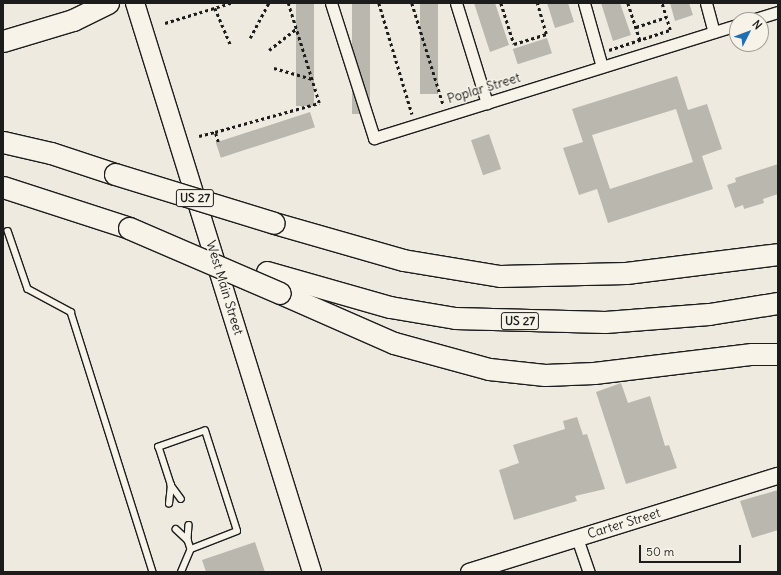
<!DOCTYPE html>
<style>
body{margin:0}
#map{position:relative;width:781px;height:575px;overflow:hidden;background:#eeeae0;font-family:Delius,sans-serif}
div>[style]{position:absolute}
.building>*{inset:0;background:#bab7af;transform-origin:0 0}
.path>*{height:2.5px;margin-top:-1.25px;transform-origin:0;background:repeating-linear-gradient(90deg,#1c1c1c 0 3px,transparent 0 6px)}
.roads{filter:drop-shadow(1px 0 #1c1c1c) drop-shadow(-1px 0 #1c1c1c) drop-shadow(0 1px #1c1c1c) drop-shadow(0 -1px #1c1c1c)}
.service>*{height:5.5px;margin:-2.75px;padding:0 2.75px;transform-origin:2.75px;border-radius:2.75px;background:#f7f3e8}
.minor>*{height:11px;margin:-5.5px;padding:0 5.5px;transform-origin:5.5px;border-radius:5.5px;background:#f7f3e8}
.secondary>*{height:16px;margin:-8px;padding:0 8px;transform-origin:8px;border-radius:8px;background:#f7f3e8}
.primary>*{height:18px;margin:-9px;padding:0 9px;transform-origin:9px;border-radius:9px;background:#f7f3e8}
.motorway>*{height:21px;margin:-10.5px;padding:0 10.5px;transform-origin:10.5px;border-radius:10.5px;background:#f7f3e8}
.bridges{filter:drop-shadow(1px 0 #1c1c1c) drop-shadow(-1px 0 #1c1c1c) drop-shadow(0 1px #1c1c1c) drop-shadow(0 -1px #1c1c1c)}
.motorway-bridge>*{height:21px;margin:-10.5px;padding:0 10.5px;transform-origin:10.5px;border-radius:10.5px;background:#f7f3e8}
span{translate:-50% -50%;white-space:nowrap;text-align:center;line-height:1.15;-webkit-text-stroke:3px #f7f3e8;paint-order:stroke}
.shield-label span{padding:1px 3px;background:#f7f3e8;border:1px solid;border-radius:3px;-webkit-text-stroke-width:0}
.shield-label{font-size:12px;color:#1c1c1c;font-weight:700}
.street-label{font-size:13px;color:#1c1c1c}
.frame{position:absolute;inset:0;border:4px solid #1c1c1c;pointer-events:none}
.north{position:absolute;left:729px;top:12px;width:40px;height:40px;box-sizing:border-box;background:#f7f3e8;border:1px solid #9f9d96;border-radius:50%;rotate:48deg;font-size:11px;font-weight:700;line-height:16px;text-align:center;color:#1c1c1c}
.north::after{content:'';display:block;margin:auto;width:14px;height:18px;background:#1f6fb2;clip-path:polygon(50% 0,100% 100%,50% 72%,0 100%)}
.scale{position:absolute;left:639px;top:545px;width:102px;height:18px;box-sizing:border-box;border:2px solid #1c1c1c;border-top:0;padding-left:5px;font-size:12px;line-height:14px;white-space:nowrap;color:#1c1c1c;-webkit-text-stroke:3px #f7f3e8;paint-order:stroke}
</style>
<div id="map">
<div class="building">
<i style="left:296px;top:3px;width:18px;height:103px"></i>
<i style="left:352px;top:3px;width:18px;height:111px"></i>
<i style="left:420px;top:3px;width:18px;height:91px"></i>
<i style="clip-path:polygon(474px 3px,495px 3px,509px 45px,490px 52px)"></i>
<i style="clip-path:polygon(547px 3px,568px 3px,574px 22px,555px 28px)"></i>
<i style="clip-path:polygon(601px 3px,620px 3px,631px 35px,613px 41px)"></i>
<i style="clip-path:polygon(670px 3px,689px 3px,693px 15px,675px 21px)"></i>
<i style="left:547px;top:38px;width:16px;height:36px;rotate:72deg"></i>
<i style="clip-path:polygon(evenodd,677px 76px,688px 110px,707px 104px,722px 149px,702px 156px,713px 189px,608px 223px,597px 189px,579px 195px,563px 148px,583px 142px,572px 109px,677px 76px,676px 109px,693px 162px,610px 189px,592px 135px,676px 109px)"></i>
<i style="left:310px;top:112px;width:16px;height:99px;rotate:72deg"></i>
<i style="left:489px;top:134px;width:37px;height:19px;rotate:71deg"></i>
<i style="clip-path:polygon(778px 164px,778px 194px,763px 199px,764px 203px,744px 209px,743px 205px,735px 208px,727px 185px,736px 182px,735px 178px)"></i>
<i style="clip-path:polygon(621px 383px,628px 403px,650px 396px,665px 446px,669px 445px,677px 468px,626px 484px,596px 392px)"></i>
<i style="clip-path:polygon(577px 417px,583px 435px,587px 434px,605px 489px,575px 496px,577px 501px,514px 520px,499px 470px,519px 463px,513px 445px,565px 429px,563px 421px)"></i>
<i style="clip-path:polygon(778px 490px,778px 530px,752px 538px,740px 501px)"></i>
<i style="clip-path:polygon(255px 542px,265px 572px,206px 572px,202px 560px)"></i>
</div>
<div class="path">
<i style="left:379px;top:3px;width:116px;rotate:73.4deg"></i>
<i style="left:412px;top:3px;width:106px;rotate:72.9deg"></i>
<i style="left:501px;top:3px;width:43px;rotate:72.4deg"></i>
<i style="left:514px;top:44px;width:34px;rotate:-17deg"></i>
<i style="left:546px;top:34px;width:32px;rotate:-106deg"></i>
<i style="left:628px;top:3px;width:39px;rotate:72deg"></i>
<i style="left:215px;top:8px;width:39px;rotate:67deg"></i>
<i style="left:165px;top:23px;width:69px;rotate:-16.9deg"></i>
<i style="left:636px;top:27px;width:32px;rotate:-18deg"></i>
<i style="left:250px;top:38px;width:40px;rotate:-62deg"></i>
<i style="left:269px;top:50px;width:34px;rotate:-38deg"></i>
<i style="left:609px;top:50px;width:64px;rotate:-18.2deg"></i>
<i style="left:670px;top:30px;width:28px;rotate:-107deg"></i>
<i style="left:274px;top:68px;width:40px;rotate:16deg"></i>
<i style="left:199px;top:136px;width:16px;rotate:-14deg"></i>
<i style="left:218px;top:142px;width:10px;rotate:-107deg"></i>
<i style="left:215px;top:132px;width:108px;rotate:-15.6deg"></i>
<i style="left:319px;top:103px;width:105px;rotate:-107.2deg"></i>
</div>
<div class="roads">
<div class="service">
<i style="left:8px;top:231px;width:61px;rotate:71deg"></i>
<i style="left:28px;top:289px;width:49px;rotate:28.1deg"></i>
<i style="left:71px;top:312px;width:273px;rotate:72.5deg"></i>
<i style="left:169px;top:504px;width:19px;rotate:-84deg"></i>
<i style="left:189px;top:525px;width:15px;rotate:94deg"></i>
<i style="left:188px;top:540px;width:9px;rotate:72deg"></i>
<i style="left:176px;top:529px;width:16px;rotate:43deg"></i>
<i style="left:181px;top:572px;width:25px;rotate:-67deg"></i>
<i style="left:191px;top:549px;width:49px;rotate:-21.4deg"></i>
<i style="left:237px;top:531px;width:105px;rotate:-107.7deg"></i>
<i style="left:205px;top:431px;width:49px;rotate:160.8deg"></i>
<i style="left:159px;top:447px;width:40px;rotate:72deg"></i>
<i style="left:171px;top:485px;width:17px;rotate:54deg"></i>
</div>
<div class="minor">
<i style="left:331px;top:3px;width:142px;rotate:72.3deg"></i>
<i style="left:374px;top:138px;width:380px;rotate:-17.3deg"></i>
<i style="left:456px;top:3px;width:105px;rotate:72.8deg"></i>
<i style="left:584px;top:3px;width:66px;rotate:74.3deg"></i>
<i style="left:706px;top:3px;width:30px;rotate:75deg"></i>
<i style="left:752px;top:20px;width:27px;rotate:-17deg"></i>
<i style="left:577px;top:538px;width:36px;rotate:71deg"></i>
</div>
<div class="secondary">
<i style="left:469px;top:572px;width:324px;rotate:-17.3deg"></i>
</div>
<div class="primary">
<i style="left:135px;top:3px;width:596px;rotate:72.72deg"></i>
</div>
<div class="motorway">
<i style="left:3px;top:41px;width:73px;rotate:-16.7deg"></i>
<i style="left:73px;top:20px;width:39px;rotate:-26deg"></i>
<i style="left:3px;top:142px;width:49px;rotate:12.9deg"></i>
<i style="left:51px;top:153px;width:67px;rotate:18.2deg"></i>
<i style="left:3px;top:187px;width:133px;rotate:18deg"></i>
<i style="left:274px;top:223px;width:134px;rotate:16deg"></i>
<i style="left:403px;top:260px;width:98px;rotate:9.4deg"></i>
<i style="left:500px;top:276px;width:126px;rotate:-1.4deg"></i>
<i style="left:626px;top:273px;width:153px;rotate:-7.1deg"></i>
<i style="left:267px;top:272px;width:128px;rotate:15.9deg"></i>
<i style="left:390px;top:307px;width:66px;rotate:9.6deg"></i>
<i style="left:455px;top:318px;width:150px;rotate:1.5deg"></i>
<i style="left:605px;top:322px;width:104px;rotate:-4.4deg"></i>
<i style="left:709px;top:314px;width:70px;rotate:-9.1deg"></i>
<i style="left:280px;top:293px;width:124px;rotate:23.7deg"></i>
<i style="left:394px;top:343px;width:98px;rotate:15.3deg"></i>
<i style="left:489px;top:369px;width:56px;rotate:6.1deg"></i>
<i style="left:545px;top:375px;width:49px;rotate:-2.3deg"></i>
<i style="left:594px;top:373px;width:159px;rotate:-6.9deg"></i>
<i style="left:752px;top:354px;width:26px"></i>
</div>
</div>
<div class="bridges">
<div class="motorway-bridge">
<i style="left:115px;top:174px;width:166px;rotate:17.1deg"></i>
<i style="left:129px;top:228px;width:164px;rotate:23.3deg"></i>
</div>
</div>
<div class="shield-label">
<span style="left:195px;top:198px">US 27</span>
<span style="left:520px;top:321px">US 27</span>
</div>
<div class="street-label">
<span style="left:484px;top:89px;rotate:-17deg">Poplar Street</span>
<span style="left:224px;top:288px;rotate:73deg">West Main Street</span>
<span style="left:624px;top:524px;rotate:-17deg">Carter Street</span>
</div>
<div class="frame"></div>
<div class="north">N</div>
<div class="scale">50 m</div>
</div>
